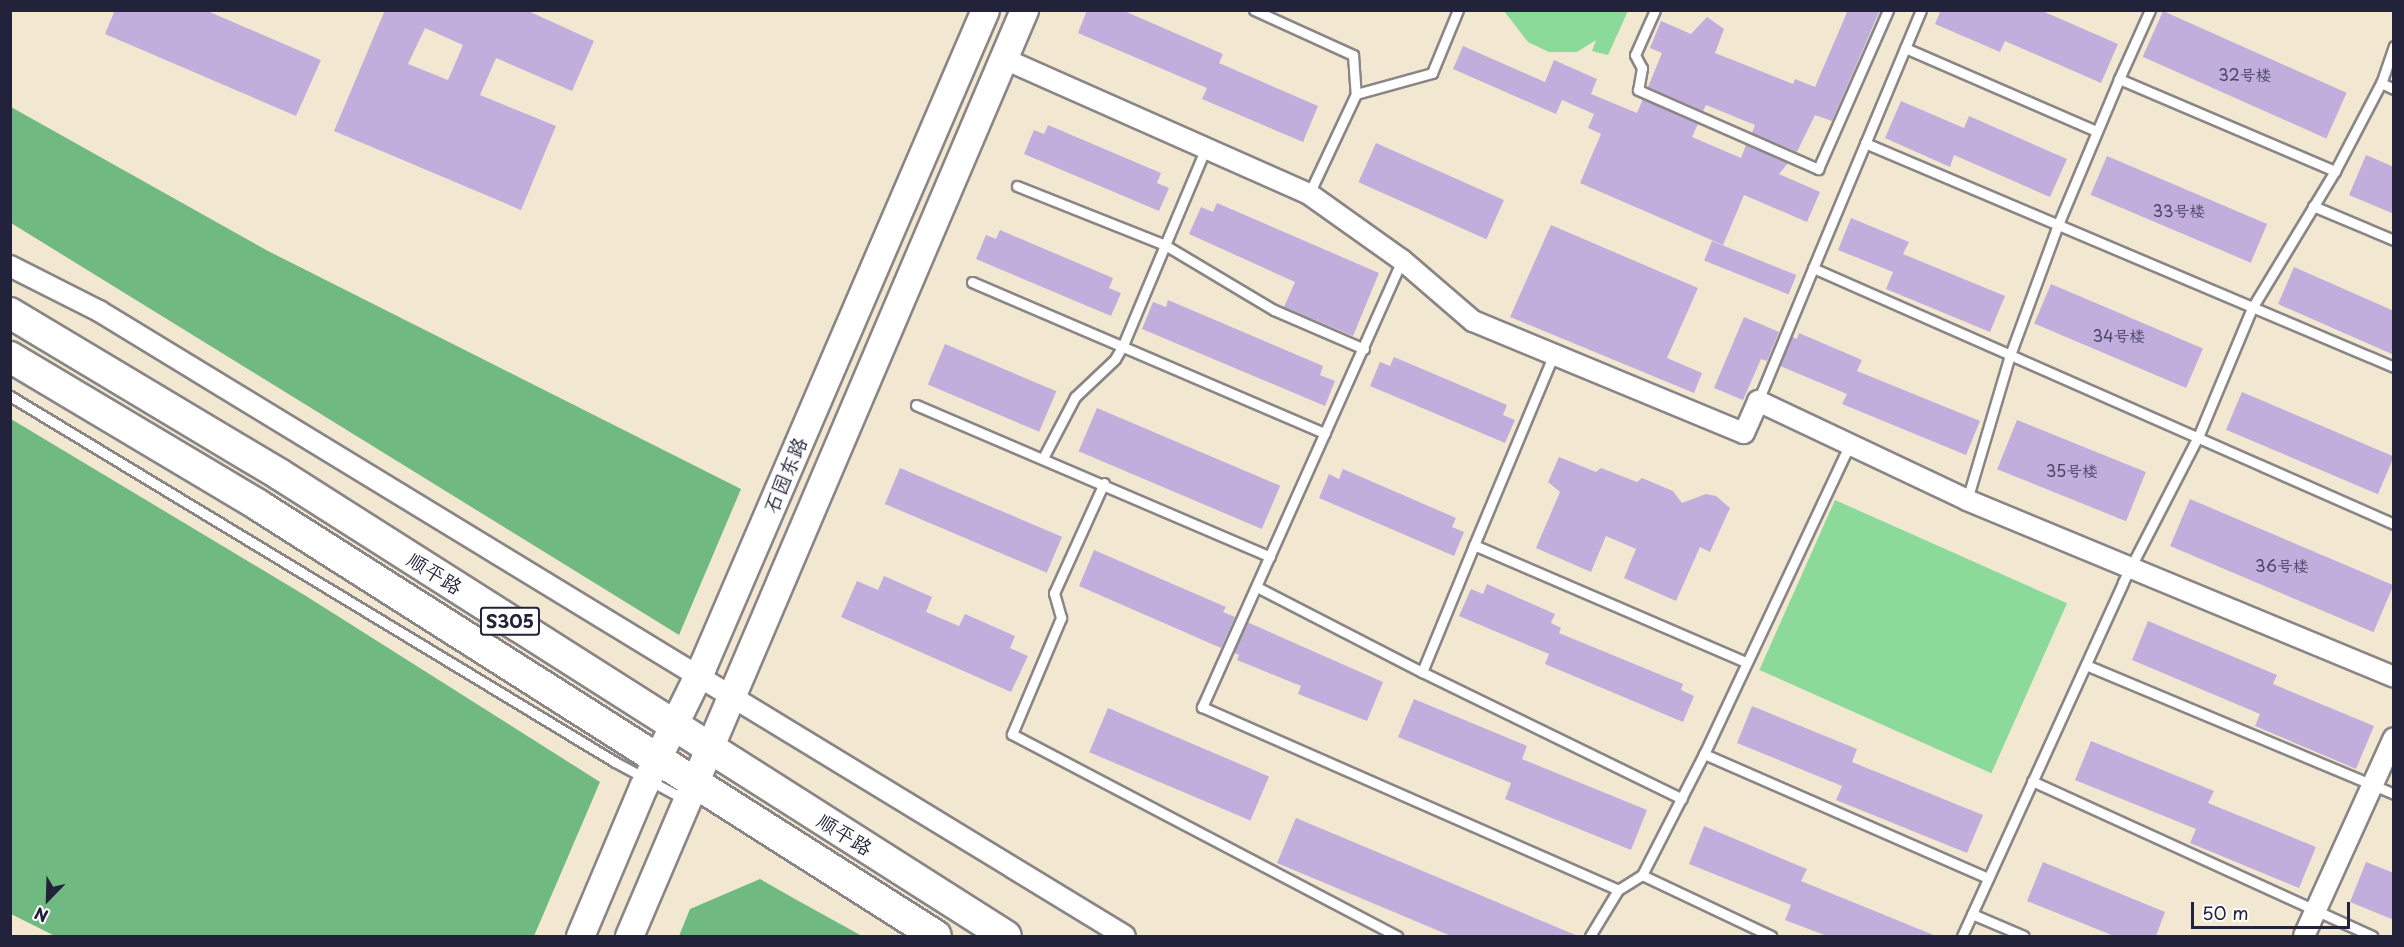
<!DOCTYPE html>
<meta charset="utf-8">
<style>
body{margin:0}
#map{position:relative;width:2404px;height:947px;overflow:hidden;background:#f2e8d1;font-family:"Playpen Sans","LXGW WenKai TC",sans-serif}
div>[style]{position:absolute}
.green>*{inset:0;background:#8bda99;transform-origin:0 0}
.forest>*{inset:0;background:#70ba81}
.building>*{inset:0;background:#c1aedd;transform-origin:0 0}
.roads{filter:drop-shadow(2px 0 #8a8586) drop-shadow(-2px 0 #8a8586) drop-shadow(0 2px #8a8586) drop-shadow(0 -2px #8a8586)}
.lane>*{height:9px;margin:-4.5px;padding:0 4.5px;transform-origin:4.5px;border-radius:4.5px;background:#fff}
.street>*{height:20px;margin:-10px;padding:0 10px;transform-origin:10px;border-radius:10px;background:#fff}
.secondary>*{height:27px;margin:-13.5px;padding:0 13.5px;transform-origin:13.5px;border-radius:13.5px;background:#fff}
.primary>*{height:30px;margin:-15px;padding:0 15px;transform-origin:15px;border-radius:15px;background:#fff}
span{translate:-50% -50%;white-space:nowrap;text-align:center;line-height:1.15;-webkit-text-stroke:4.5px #fff;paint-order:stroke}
.number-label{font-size:16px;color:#4a4564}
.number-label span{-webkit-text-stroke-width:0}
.shield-label span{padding:2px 4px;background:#fff;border:2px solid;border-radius:4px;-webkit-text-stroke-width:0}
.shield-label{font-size:18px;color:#22223b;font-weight:700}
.street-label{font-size:20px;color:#22223b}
.frame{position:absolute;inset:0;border:12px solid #22223b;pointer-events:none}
.north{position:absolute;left:18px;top:869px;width:60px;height:60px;-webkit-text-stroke:4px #fff;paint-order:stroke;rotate:203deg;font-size:16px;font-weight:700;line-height:24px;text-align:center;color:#22223b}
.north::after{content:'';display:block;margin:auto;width:21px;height:27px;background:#22223b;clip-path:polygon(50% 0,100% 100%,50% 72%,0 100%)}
.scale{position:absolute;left:2191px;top:902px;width:159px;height:27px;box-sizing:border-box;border:3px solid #22223b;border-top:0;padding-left:8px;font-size:18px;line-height:21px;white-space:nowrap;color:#22223b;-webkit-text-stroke:4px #fff;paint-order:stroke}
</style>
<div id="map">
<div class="green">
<i style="clip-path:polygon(1504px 11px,1628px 11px,1608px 55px,1592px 51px,1596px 40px,1577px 52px,1549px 52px,1528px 42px)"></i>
<i style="left:1835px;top:500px;width:254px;height:186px;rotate:24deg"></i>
</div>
<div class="forest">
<i style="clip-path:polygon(11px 107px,268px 251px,741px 489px,679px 635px,11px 223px)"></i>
<i style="clip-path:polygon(11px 419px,306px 596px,600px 782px,534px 936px,55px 936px,11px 914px)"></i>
<i style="clip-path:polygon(760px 879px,795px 899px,862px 936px,679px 936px,690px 909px)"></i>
</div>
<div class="building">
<i style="clip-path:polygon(115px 10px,205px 10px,321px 60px,296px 116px,105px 34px)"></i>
<i style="clip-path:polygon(evenodd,385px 10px,526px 10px,594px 41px,572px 91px,496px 58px,480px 95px,556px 126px,521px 210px,334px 131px,385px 10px,425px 28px,463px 45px,448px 80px,408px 64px,425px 28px)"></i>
<i style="clip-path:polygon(1087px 10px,1122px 10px,1223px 54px,1219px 63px,1318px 106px,1303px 142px,1202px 99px,1207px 88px,1078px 33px)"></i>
<i style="clip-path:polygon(1848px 10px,1880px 10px,1832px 121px,1815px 115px,1797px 152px,1752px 133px,1755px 125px,1706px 105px,1703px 111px,1648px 87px,1662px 53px,1650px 48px,1661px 21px,1691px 34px,1707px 17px,1724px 29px,1715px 53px,1793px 84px,1795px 79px,1815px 87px)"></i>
<i style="clip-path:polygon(1941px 10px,2040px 10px,2118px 44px,2101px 83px,2005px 41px,2000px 52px,1935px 24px)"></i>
<i style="left:2163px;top:11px;width:201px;height:50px;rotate:24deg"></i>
<i style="clip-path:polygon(1463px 46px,1545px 82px,1554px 60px,1597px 79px,1591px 94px,1637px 113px,1643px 99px,1698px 124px,1692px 137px,1741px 158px,1746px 145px,1788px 163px,1779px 174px,1820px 192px,1807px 222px,1744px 195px,1723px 245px,1580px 183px,1601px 134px,1588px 128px,1594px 114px,1562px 100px,1556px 114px,1453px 69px)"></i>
<i style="clip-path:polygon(1901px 101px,1964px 128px,1969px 116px,2067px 159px,2050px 197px,1954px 155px,1950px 167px,1885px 138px)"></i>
<i style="clip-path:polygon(1048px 125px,1161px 173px,1157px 183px,1169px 188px,1159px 211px,1024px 154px,1034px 130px,1044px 134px)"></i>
<i style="left:1376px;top:143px;width:140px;height:43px;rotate:24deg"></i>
<i style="clip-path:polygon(2366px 155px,2394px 167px,2394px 214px,2349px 195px)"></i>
<i style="left:2107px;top:156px;width:174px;height:42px;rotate:23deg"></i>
<i style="clip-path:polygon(1217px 203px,1379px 273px,1353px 336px,1284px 307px,1295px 282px,1189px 234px,1201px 207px,1213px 212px)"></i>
<i style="clip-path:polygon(1851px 218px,1909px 242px,1903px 254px,2005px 296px,1990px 332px,1886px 289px,1893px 272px,1838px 250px)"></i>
<i style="clip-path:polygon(1551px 225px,1698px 288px,1667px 358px,1702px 373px,1694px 393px,1510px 317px)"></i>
<i style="clip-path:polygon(1000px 230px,1113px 278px,1109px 288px,1121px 293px,1111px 316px,976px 259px,986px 235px,996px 239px)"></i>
<i style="left:1712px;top:241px;width:91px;height:21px;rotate:22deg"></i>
<i style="clip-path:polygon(2294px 267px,2394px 311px,2394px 355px,2278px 304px)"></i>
<i style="left:2051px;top:284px;width:165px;height:43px;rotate:23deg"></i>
<i style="clip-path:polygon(1168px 300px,1323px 366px,1320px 375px,1335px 381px,1325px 406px,1142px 329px,1153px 302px,1166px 307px)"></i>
<i style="clip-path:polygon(1744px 317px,1779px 332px,1767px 361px,1761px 359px,1743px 400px,1714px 388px)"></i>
<i style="clip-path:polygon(1799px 333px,1862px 360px,1857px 371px,1980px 421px,1966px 455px,1842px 404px,1847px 394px,1780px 366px,1792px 337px,1797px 339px)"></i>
<i style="left:945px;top:344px;width:121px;height:44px;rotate:23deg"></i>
<i style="clip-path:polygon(1394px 357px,1507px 405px,1503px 415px,1515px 420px,1505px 443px,1370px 386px,1380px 362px,1390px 366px)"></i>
<i style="left:2242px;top:392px;width:165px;height:41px;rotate:23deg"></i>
<i style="left:1097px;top:408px;width:199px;height:47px;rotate:23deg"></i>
<i style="left:2017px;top:420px;width:139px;height:53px;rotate:22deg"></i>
<i style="clip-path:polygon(1559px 457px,1596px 472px,1601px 468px,1637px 482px,1642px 478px,1673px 491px,1682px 503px,1706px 494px,1716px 496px,1730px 508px,1710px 552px,1700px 547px,1676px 601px,1624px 578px,1636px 549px,1606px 536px,1591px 572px,1536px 548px,1560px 492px,1548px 482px)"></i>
<i style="left:900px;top:468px;width:176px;height:39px;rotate:23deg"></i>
<i style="clip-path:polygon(1343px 469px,1456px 518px,1452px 527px,1464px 532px,1454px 556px,1319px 498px,1329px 474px,1339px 479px)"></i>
<i style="left:2190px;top:499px;width:221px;height:51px;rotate:23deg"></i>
<i style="clip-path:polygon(1094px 550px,1226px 607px,1223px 612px,1235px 617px,1221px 648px,1079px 586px)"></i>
<i style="clip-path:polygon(884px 576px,932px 597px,926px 612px,959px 626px,965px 614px,1015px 636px,1010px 648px,1028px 656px,1011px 692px,841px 617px,857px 581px,878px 590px)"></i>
<i style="clip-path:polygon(1487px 584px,1555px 614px,1551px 623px,1561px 628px,1559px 633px,1683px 684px,1681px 690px,1694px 696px,1683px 722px,1545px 664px,1549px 654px,1459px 616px,1471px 589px,1483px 594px)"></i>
<i style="clip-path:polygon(2148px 621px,2277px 675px,2273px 684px,2374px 726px,2356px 769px,2255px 726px,2260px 714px,2132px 660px)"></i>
<i style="clip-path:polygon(1247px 622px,1383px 682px,1367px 721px,1298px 694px,1301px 686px,1237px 660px,1239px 655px,1234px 653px)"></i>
<i style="clip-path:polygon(1414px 699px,1527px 746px,1522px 759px,1647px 810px,1631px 850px,1505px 799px,1511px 783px,1398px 737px)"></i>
<i style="clip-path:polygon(1752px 706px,1857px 749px,1852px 762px,1983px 815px,1967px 853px,1836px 800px,1842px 786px,1737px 743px)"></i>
<i style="left:1108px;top:708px;width:175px;height:48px;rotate:23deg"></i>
<i style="clip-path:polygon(2091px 741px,2214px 791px,2208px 803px,2316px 847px,2299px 888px,2190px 843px,2196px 829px,2075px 780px)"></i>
<i style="clip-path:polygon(1296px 818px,1578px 936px,1451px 936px,1277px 863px)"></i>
<i style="clip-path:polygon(1704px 826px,1807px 869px,1801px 881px,1936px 936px,1827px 936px,1785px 920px,1791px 905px,1689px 864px)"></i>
<i style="clip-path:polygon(2043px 862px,2165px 912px,2156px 936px,2114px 936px,2027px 901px)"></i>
<i style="clip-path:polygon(2366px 862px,2394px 873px,2394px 920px,2350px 902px)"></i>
</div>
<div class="roads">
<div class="lane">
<i style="left:1254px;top:10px;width:109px;rotate:24.4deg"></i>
<i style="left:1353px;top:55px;width:39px;rotate:86deg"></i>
<i style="left:1356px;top:94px;width:110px;rotate:115.2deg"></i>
<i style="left:1655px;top:10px;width:49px;rotate:114deg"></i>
<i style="left:1635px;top:55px;width:15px;rotate:62deg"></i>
<i style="left:1642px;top:68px;width:22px;rotate:100deg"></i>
<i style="left:1638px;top:90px;width:197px;rotate:23.7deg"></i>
<i style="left:1818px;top:169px;width:174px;rotate:-66.2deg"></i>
<i style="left:1921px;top:10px;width:280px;rotate:112.7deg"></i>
<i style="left:1813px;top:268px;width:635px;rotate:23.78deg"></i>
<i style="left:2150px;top:10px;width:76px;rotate:114.2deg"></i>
<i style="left:2119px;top:79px;width:235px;rotate:23.1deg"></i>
<i style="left:2394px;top:46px;width:39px;rotate:109deg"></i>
<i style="left:2381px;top:83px;width:14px;rotate:25deg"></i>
<i style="left:1905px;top:48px;width:208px;rotate:23.5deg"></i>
<i style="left:1356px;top:94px;width:79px;rotate:-15.4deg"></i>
<i style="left:1432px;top:73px;width:68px;rotate:-67.6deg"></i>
<i style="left:1865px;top:143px;width:574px;rotate:22.95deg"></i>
<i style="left:1017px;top:186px;width:159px;rotate:21.7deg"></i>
<i style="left:1165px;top:245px;width:127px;rotate:30.8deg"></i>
<i style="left:1274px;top:310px;width:98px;rotate:23.4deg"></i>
<i style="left:2313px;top:206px;width:88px;rotate:22.8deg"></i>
<i style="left:1402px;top:260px;width:490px;rotate:114.1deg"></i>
<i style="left:1202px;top:707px;width:454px;rotate:23.7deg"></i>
<i style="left:972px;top:282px;width:384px;rotate:23.2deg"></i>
<i style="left:10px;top:396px;width:707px;rotate:31.17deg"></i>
<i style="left:615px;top:762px;width:78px;rotate:28.2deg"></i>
<i style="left:1758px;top:401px;width:144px;rotate:-67.5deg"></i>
<i style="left:916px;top:405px;width:385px;rotate:23.2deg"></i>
<i style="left:1043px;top:458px;width:69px;rotate:-62.3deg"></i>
<i style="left:1075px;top:397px;width:55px;rotate:-43.5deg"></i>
<i style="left:1115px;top:359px;width:16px;rotate:-60deg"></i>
<i style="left:1123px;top:345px;width:214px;rotate:-67.2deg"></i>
<i style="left:1104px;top:483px;width:121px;rotate:114.4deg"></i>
<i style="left:1054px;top:593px;width:26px;rotate:74deg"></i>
<i style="left:1061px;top:618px;width:126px;rotate:112.9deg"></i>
<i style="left:1012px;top:734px;width:435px;rotate:27.7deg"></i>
<i style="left:1967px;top:500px;width:151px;rotate:-73.5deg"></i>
<i style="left:2010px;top:355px;width:142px;rotate:-69.8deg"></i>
<i style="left:2059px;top:222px;width:155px;rotate:-67.2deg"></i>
<i style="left:1474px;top:545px;width:207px;rotate:-67.3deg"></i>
<i style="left:1257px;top:587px;width:186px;rotate:27.3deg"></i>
<i style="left:1422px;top:672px;width:289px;rotate:26deg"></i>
<i style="left:2086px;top:665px;width:334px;rotate:22.7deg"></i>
<i style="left:1422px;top:672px;width:137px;rotate:-67.7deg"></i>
<i style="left:1474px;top:545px;width:296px;rotate:23.3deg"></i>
<i style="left:1704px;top:754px;width:310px;rotate:23.6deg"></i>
<i style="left:2032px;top:781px;width:374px;rotate:24.5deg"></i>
<i style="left:1642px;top:875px;width:143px;rotate:25.3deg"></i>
<i style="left:1972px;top:914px;width:56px;rotate:22.9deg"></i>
<i style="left:1590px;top:936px;width:54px;rotate:-58.7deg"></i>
<i style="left:1618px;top:890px;width:28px;rotate:-32deg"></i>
<i style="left:1642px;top:875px;width:136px;rotate:-62.9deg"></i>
<i style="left:1704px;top:754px;width:340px;rotate:-64.8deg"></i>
<i style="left:1962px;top:936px;width:389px;rotate:-65.5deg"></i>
<i style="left:2123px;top:582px;width:163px;rotate:-62.7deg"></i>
<i style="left:2198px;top:437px;width:140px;rotate:-67.3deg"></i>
<i style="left:2252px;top:308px;width:160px;rotate:-58.8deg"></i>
<i style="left:2335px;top:171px;width:99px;rotate:-62.4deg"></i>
</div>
<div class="street">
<i style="left:1002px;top:58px;width:336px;rotate:23.9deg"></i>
<i style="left:1309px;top:194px;width:114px;rotate:35.4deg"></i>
<i style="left:1402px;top:260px;width:94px;rotate:40.7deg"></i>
<i style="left:1473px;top:321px;width:293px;rotate:22.5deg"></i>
<i style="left:1744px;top:433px;width:35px;rotate:-66deg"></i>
<i style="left:1758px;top:401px;width:231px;rotate:25.3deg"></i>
<i style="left:1967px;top:500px;width:462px;rotate:22.5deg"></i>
<i style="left:10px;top:266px;width:100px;rotate:26.8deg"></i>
<i style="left:99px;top:311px;width:1201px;rotate:31.35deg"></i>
<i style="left:2304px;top:936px;width:217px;rotate:-65.6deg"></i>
</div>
<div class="secondary">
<i style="left:580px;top:936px;width:162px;rotate:-67.1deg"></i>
<i style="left:643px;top:787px;width:134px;rotate:-63.8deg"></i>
<i style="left:702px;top:667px;width:715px;rotate:-66.7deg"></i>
<i style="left:629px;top:936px;width:1007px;rotate:-66.9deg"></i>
</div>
<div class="primary">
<i style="left:10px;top:313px;width:313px;rotate:30.9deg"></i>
<i style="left:279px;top:474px;width:861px;rotate:32.44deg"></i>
<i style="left:10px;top:357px;width:289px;rotate:30.8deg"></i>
<i style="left:258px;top:505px;width:803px;rotate:32.44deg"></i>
</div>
</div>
<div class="number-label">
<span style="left:2245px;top:74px">32号楼</span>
<span style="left:2179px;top:210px">33号楼</span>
<span style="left:2119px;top:335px">34号楼</span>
<span style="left:2072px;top:470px">35号楼</span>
<span style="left:2282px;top:565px">36号楼</span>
</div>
<div class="shield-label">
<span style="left:510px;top:621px">S305</span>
</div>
<div class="street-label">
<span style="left:785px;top:475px;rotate:-67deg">石园东路</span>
<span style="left:435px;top:573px;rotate:32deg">顺平路</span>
<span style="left:845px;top:834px;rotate:32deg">顺平路</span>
</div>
<div class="frame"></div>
<div class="north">N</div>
<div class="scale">50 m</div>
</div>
